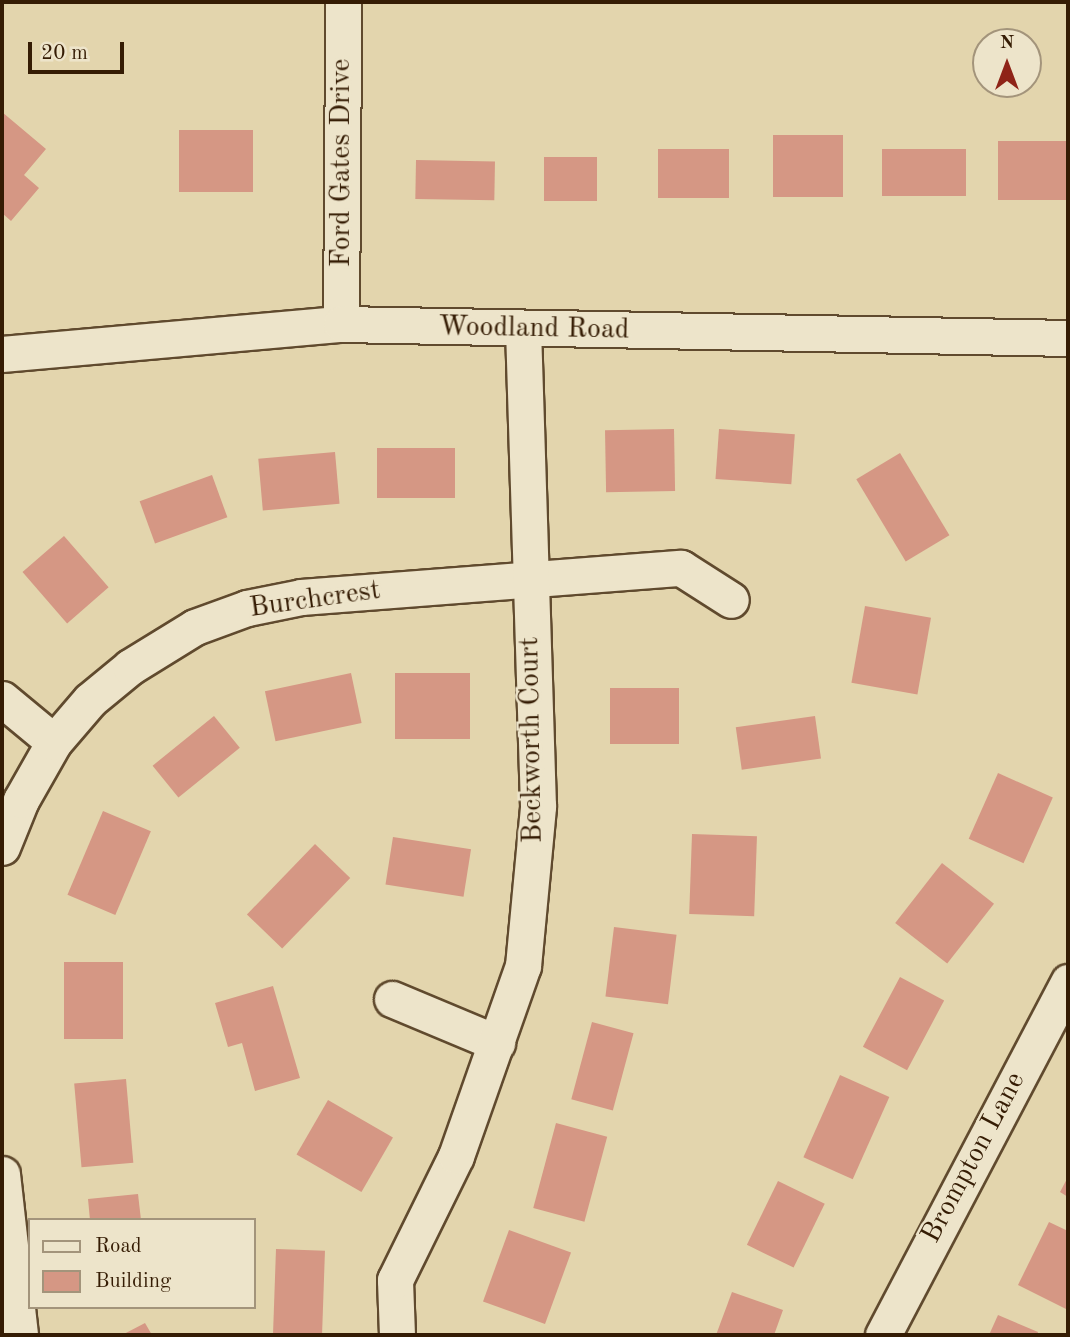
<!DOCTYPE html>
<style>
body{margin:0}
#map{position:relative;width:1070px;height:1337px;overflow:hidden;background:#e3d5ad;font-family:"Old Standard TT",serif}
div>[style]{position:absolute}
.building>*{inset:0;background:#d59784;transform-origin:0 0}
.roads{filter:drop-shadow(2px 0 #604a2e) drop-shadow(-2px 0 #604a2e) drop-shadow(0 2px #604a2e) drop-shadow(0 -2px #604a2e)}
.minor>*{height:35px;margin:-17.5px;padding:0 17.5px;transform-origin:17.5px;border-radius:17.5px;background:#ede4ca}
span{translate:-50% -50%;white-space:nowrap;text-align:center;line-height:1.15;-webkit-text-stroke:5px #ede4ca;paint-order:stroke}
.street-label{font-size:28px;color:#351c04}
.frame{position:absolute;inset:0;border:4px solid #351c04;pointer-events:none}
.legend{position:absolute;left:28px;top:1218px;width:228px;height:91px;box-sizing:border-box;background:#ede4ca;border:2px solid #a3947b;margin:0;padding:9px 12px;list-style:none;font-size:21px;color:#351c04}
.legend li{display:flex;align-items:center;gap:14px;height:35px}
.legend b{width:35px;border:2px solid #a3947b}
.north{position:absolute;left:972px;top:28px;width:70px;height:70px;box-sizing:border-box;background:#ede4ca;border:2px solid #a3947b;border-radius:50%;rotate:0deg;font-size:19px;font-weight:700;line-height:28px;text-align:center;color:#351c04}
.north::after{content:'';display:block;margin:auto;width:24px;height:32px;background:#8f2418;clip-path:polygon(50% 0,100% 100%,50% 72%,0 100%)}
.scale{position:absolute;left:28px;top:42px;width:96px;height:32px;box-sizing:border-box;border:4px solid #351c04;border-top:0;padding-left:9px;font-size:21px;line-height:24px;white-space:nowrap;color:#351c04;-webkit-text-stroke:5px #ede4ca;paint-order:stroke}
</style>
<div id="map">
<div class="building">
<i style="clip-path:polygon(2px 112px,46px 149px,24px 175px,39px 188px,11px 221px,2px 213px)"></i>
<i style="left:179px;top:130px;width:74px;height:62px"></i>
<i style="left:773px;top:135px;width:70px;height:62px"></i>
<i style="left:998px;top:141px;width:70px;height:59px"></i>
<i style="left:658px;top:149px;width:71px;height:49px"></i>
<i style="left:882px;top:149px;width:84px;height:47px"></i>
<i style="left:544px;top:157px;width:53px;height:44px"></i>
<i style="left:416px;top:160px;width:79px;height:39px;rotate:1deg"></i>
<i style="left:674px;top:429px;width:62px;height:69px;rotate:89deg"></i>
<i style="left:719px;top:429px;width:76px;height:50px;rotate:4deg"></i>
<i style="left:377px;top:448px;width:78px;height:50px"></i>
<i style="left:335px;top:452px;width:52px;height:77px;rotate:85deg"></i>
<i style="left:900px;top:453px;width:96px;height:51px;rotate:59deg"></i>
<i style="left:212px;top:475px;width:45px;height:77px;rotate:70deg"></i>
<i style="left:64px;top:536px;width:68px;height:55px;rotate:49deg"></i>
<i style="left:865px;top:606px;width:67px;height:78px;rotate:10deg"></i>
<i style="left:351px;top:673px;width:51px;height:88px;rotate:78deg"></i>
<i style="left:395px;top:673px;width:75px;height:66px"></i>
<i style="left:679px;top:688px;width:56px;height:69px;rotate:90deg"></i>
<i style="left:214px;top:716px;width:41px;height:79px;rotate:51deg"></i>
<i style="left:815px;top:716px;width:43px;height:80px;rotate:82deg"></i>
<i style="left:998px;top:773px;width:60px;height:72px;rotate:24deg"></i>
<i style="left:103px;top:811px;width:52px;height:91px;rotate:23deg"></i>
<i style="left:692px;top:834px;width:65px;height:80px;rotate:2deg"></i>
<i style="left:393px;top:837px;width:79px;height:48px;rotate:9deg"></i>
<i style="left:315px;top:844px;width:49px;height:98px;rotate:44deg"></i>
<i style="left:942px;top:863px;width:66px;height:76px;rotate:38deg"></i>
<i style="left:614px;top:927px;width:63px;height:70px;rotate:7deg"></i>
<i style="left:64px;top:962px;width:59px;height:77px"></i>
<i style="left:900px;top:977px;width:50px;height:79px;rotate:28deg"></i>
<i style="clip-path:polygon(273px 986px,300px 1078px,255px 1091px,242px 1043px,228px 1047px,215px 1003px)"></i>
<i style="left:592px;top:1022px;width:43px;height:80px;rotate:15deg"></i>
<i style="left:840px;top:1075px;width:54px;height:90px;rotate:24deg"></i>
<i style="left:126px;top:1079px;width:84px;height:52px;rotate:85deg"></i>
<i style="left:328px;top:1100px;width:75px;height:63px;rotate:30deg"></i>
<i style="left:556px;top:1123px;width:53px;height:88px;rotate:15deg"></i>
<i style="clip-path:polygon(1068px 1177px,1068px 1197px,1060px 1192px)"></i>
<i style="left:778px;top:1181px;width:52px;height:71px;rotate:26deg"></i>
<i style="clip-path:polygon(138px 1194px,141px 1220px,90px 1220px,88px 1199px)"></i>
<i style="clip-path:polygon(1049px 1222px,1068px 1231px,1068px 1310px,1018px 1285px)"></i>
<i style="left:509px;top:1230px;width:66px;height:76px;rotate:20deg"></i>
<i style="left:276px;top:1249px;width:49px;height:86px;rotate:2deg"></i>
<i style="clip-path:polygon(732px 1292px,783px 1310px,774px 1335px,716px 1335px)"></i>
<i style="clip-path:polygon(998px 1315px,1038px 1332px,1037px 1335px,989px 1335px)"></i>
<i style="clip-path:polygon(145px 1323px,152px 1335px,122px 1335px)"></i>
</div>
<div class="roads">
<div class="minor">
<i style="left:341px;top:324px;width:322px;rotate:-89.6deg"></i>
<i style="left:2px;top:354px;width:340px;rotate:-5.1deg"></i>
<i style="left:341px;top:324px;width:727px;rotate:1.1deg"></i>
<i style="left:2px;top:699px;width:67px;rotate:39.6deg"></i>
<i style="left:2px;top:847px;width:51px;rotate:-68deg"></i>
<i style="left:21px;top:800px;width:67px;rotate:-60.4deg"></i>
<i style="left:54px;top:742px;width:55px;rotate:-49.4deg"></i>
<i style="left:90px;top:700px;width:52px;rotate:-39.5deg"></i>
<i style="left:130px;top:667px;width:76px;rotate:-31.6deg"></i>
<i style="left:195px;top:627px;width:55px;rotate:-20.1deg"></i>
<i style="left:247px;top:608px;width:55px;rotate:-11.5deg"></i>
<i style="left:301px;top:597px;width:381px;rotate:-4.4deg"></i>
<i style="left:681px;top:568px;width:59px;rotate:32.6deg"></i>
<i style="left:392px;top:999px;width:114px;rotate:22.7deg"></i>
<i style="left:2px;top:1174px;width:162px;rotate:83.6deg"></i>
<i style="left:397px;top:1335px;width:55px;rotate:-92.1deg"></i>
<i style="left:395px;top:1280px;width:138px;rotate:-63.8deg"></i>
<i style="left:456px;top:1156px;width:201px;rotate:-70.6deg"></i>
<i style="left:523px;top:966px;width:161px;rotate:-84.6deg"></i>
<i style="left:538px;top:806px;width:477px;rotate:-91.8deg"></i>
<i style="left:883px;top:1335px;width:399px;rotate:-62.3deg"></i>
</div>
</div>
<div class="street-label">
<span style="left:342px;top:163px;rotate:-90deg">Ford Gates Drive</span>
<span style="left:534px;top:329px;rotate:1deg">Woodland Road</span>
<span style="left:315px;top:600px;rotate:-8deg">Burchcrest</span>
<span style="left:532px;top:740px;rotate:-91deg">Beckworth Court</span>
<span style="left:974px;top:1158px;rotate:-62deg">Brompton Lane</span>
</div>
<div class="frame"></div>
<ul class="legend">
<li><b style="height:9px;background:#ede4ca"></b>Road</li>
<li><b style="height:19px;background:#d59784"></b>Building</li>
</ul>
<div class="north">N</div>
<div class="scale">20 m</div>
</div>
